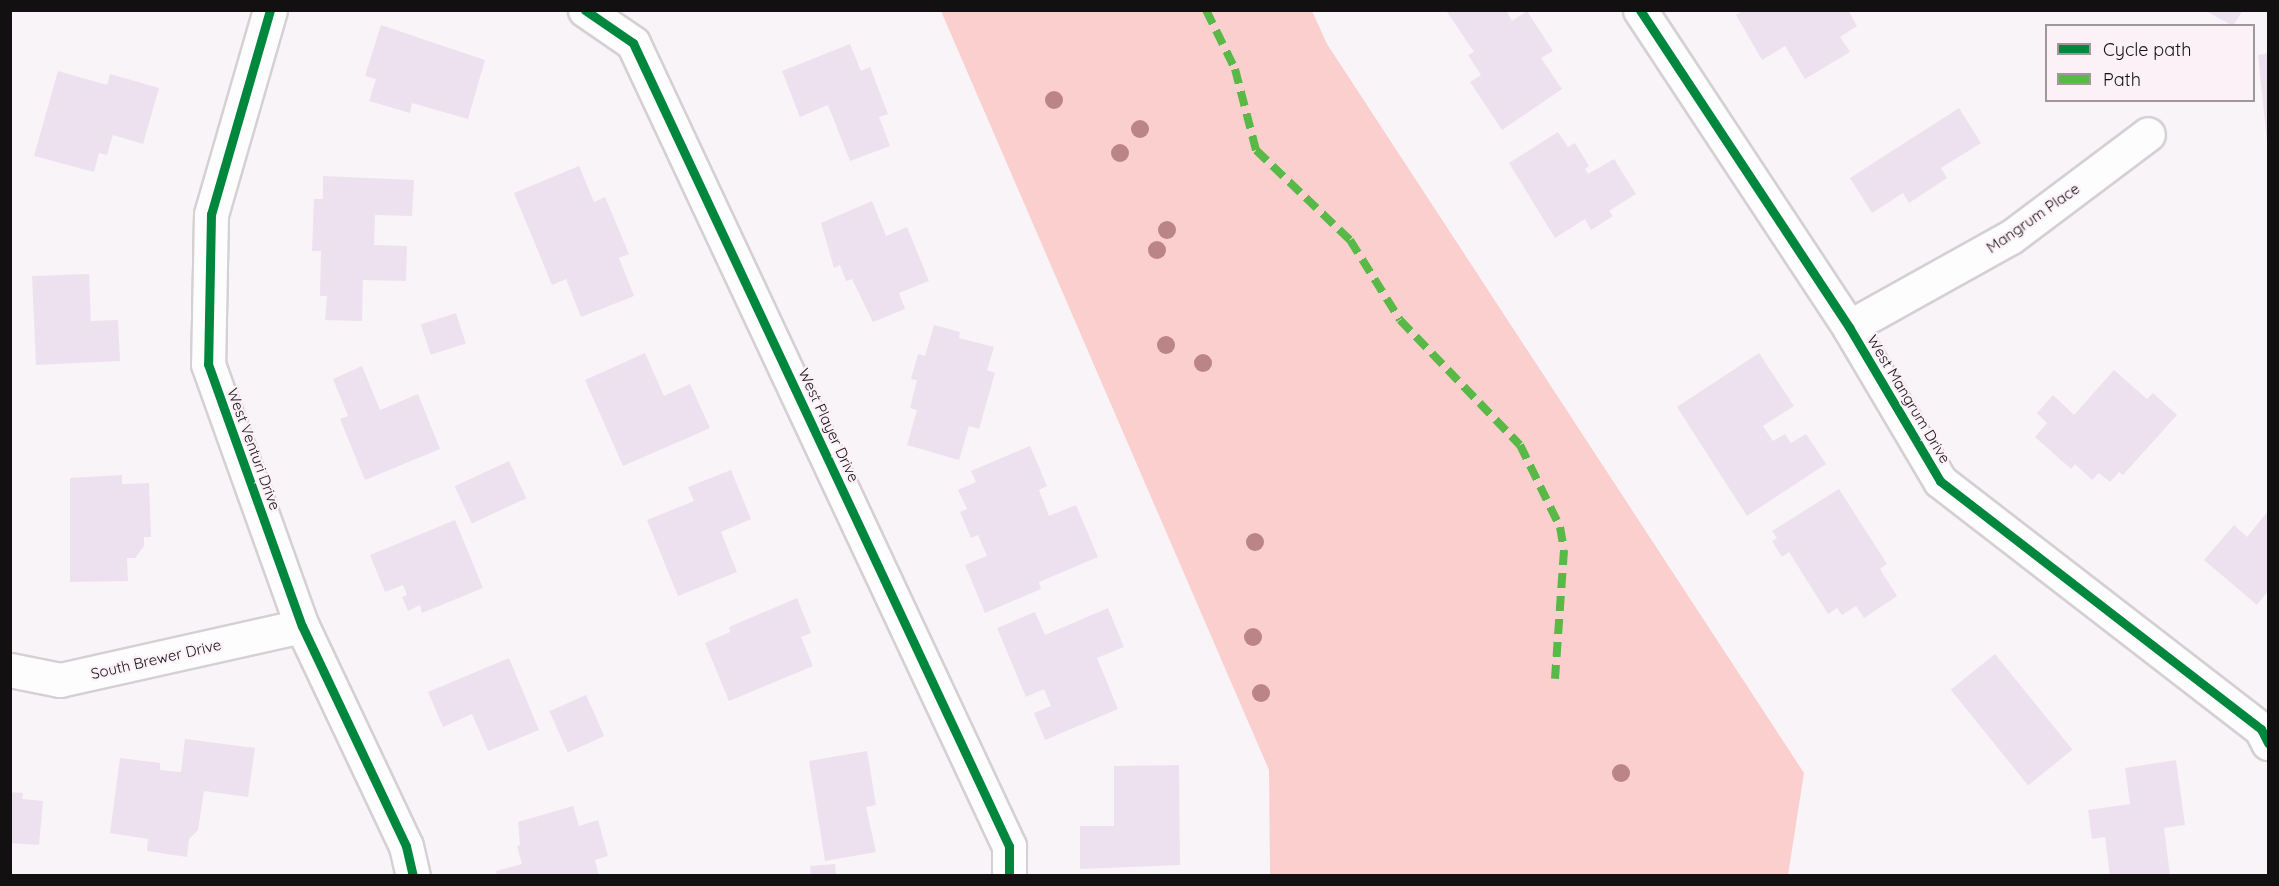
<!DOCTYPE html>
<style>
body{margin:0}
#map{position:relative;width:2279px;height:886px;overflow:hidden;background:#f9f4f7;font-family:Quicksand,sans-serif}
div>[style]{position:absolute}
.green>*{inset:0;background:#facfce}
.building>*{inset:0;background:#eee1ef;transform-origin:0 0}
.roads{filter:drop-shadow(2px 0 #d5d0d3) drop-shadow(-2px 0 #d5d0d3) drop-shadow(0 2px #d5d0d3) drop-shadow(0 -2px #d5d0d3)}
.minor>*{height:33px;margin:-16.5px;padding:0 16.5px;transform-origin:16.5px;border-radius:16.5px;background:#fefdfe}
.quiet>*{height:8px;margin-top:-4px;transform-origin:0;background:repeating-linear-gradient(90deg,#58b947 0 15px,transparent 0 23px)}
.cycleway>*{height:9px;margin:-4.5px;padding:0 4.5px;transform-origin:4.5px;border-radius:4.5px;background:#00873e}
.trees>*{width:18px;height:18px;margin:-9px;border-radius:50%;background:#bb8588}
span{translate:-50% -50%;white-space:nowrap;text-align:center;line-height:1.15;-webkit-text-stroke:4.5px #fcf1f7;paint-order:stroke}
.street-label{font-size:15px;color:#131012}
.frame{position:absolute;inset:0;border:12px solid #131012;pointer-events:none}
.legend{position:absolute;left:2045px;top:24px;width:210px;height:78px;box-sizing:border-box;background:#fcf1f7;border:2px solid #9f979b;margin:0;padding:8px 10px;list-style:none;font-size:18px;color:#131012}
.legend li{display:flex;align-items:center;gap:12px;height:30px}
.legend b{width:30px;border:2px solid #9f979b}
</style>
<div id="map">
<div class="green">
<i style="clip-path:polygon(941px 11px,1312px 11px,1327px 44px,1804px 773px,1788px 875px,1270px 875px,1269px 770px)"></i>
</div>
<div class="building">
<i style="clip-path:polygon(1450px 10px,1506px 10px,1512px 21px,1527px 11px,1553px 51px,1541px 58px,1562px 89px,1502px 130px,1470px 82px,1481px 75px,1468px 55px,1474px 52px,1447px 12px)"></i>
<i style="clip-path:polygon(1744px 10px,1848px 10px,1857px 26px,1840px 37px,1850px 52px,1805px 79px,1785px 46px,1762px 60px,1736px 15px)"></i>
<i style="clip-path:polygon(2204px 10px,2243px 10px,2233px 26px)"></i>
<i style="clip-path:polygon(381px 25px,485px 60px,468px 119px,412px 103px,410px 113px,369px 101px,376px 79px,365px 76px)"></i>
<i style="clip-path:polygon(850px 44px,861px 71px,870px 67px,888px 114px,879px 117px,890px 146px,850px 161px,828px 105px,800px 117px,782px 71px)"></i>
<i style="clip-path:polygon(2268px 53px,2268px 142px,2267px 142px,2258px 55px)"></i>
<i style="clip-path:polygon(58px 71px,107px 85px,110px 74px,159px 88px,143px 144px,113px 135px,107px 155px,99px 153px,94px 172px,34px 156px)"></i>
<i style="clip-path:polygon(1959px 108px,1981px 143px,1941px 168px,1947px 178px,1909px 203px,1903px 193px,1872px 213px,1850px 178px)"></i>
<i style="clip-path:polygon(1558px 132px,1568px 147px,1575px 143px,1589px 166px,1585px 169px,1588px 174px,1614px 159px,1636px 194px,1609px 211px,1613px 216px,1591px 230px,1585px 219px,1555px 238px,1509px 163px)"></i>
<i style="clip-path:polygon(579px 166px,594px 202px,605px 197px,629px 254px,619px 258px,634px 296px,581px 317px,566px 279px,552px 285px,514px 193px)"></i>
<i style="clip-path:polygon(323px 176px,414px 180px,412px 216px,375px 215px,374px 245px,407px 246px,406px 281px,363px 280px,362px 321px,325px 320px,327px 296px,320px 296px,321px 251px,312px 251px,314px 199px,323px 199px)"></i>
<i style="clip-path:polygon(872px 201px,886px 236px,907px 227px,929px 281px,899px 293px,905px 309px,873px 322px,852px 279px,846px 281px,840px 265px,834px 268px,821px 223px)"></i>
<i style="clip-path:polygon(89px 274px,91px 321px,118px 320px,120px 361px,36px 365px,32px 276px)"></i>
<i style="left:456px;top:313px;width:32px;height:37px;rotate:72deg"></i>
<i style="clip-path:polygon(934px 325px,960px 332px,959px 338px,994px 347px,987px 370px,995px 373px,979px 429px,969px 426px,959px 460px,907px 445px,917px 410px,910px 408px,917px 380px,911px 379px,918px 354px,925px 356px)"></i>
<i style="clip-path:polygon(645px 353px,664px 396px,690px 384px,710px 428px,623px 466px,585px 380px)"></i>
<i style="clip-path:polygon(1759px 353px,1794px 406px,1763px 426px,1773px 441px,1785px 434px,1791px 443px,1806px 434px,1826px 464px,1747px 516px,1677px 407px)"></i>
<i style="clip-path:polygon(362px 366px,380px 410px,418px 394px,440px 449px,365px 480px,340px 419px,348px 416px,333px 379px)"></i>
<i style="clip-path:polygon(2114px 370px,2147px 399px,2153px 393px,2177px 415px,2123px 475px,2119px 472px,2110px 482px,2099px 473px,2092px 480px,2075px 464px,2071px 469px,2035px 437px,2047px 423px,2037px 413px,2053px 395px,2074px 415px)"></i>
<i style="clip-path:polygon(1030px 446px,1047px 486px,1039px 490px,1049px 516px,1076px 505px,1098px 557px,1039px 582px,1041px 589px,985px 613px,965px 565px,987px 556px,978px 535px,971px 538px,960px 512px,967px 509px,958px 490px,976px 482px,971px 471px)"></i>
<i style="left:509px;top:461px;width:41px;height:60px;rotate:65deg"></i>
<i style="clip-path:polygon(731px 470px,751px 519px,721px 532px,737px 572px,678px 596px,647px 520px,694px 501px,688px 487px)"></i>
<i style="clip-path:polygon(122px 475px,122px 484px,149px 483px,151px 537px,144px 537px,144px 546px,135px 558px,127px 558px,128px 581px,70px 582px,70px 478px)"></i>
<i style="clip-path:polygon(1839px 489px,1887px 564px,1880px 569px,1897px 596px,1864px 618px,1856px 606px,1842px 615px,1837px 608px,1828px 614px,1789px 552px,1782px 557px,1772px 541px,1777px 538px,1772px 531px)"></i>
<i style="clip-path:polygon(2268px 511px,2268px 591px,2257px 605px,2204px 560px,2234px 525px,2247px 537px)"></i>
<i style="clip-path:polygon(455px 520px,483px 588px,422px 613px,420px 605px,408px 611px,402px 597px,407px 595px,403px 585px,385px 592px,370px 555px)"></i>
<i style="clip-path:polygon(797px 598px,811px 633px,801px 637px,813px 666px,729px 701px,705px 643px,730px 632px,729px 627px)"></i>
<i style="clip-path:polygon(1108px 608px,1124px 647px,1097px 658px,1118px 709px,1045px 740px,1034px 713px,1051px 706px,1044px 689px,1026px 697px,997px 628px,1035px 612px,1045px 635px)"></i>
<i style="left:1995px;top:654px;width:123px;height:57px;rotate:51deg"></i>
<i style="clip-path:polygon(509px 658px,539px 730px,488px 751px,472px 714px,443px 727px,428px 692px)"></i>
<i style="left:586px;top:695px;width:45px;height:40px;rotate:66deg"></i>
<i style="clip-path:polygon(185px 739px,255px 748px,248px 797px,204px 791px,198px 830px,189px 839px,187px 857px,147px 851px,148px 839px,110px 833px,120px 758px,160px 763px,160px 770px,181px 772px)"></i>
<i style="clip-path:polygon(867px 751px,876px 805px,866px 807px,876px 852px,825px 861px,809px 761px)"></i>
<i style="clip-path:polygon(2176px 760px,2185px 825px,2164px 828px,2170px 875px,2110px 876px,2105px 837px,2092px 839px,2088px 810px,2130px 804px,2125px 768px)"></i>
<i style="clip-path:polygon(1179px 765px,1180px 865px,1080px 869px,1080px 826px,1114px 826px,1114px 766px)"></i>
<i style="clip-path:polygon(10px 792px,23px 793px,22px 799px,43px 801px,39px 845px,10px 843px)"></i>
<i style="clip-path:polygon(573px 806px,579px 826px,598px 820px,608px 856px,595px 860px,599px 876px,497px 876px,496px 871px,522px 864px,517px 846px,520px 845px,518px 822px)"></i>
<i style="clip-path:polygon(835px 864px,836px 876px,811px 876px,810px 866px)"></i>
</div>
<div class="roads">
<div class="minor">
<i style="left:270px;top:10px;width:212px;rotate:106.1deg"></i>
<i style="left:211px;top:214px;width:150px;rotate:91.1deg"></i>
<i style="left:208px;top:364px;width:278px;rotate:70.3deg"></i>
<i style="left:302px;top:626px;width:243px;rotate:64.7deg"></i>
<i style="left:406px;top:846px;width:31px;rotate:77deg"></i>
<i style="left:585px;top:10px;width:58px;rotate:34.5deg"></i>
<i style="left:633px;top:43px;width:887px;rotate:64.91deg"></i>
<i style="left:1009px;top:846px;width:30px;rotate:90deg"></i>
<i style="left:1640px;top:10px;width:380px;rotate:56.6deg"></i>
<i style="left:1849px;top:327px;width:179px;rotate:59.4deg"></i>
<i style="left:1940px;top:481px;width:406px;rotate:37.7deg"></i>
<i style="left:2261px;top:729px;width:16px;rotate:63deg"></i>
<i style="left:1849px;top:327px;width:185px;rotate:-29.1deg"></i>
<i style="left:2011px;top:237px;width:171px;rotate:-36.9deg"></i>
<i style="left:10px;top:670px;width:51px;rotate:11.3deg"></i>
<i style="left:60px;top:680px;width:248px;rotate:-12.6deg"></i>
</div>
</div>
<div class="quiet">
<i style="left:1206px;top:10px;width:66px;rotate:63.8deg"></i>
<i style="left:1235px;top:69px;width:84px;rotate:75.5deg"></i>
<i style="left:1256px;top:150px;width:130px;rotate:43.8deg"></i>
<i style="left:1350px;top:240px;width:94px;rotate:58deg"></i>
<i style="left:1400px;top:320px;width:173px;rotate:46.2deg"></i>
<i style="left:1520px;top:445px;width:91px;rotate:64deg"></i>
<i style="left:1560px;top:527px;width:23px;rotate:80deg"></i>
<i style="left:1564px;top:550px;width:129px;rotate:94deg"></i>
</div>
<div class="cycleway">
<i style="left:270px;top:10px;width:212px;rotate:106.1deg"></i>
<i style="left:211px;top:214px;width:150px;rotate:91.1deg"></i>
<i style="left:208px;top:364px;width:278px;rotate:70.3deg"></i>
<i style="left:302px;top:626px;width:243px;rotate:64.7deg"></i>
<i style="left:406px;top:846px;width:31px;rotate:77deg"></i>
<i style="left:585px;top:10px;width:58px;rotate:34.5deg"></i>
<i style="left:633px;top:43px;width:887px;rotate:64.91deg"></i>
<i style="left:1009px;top:846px;width:30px;rotate:90deg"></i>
<i style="left:1640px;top:10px;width:380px;rotate:56.6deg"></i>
<i style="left:1849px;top:327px;width:179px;rotate:59.4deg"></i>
<i style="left:1940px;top:481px;width:406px;rotate:37.7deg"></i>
<i style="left:2261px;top:729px;width:16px;rotate:63deg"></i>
</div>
<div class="trees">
<i style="left:1054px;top:100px"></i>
<i style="left:1140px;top:129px"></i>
<i style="left:1120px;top:153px"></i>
<i style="left:1167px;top:230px"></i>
<i style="left:1157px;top:250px"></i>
<i style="left:1166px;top:345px"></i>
<i style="left:1203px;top:363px"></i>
<i style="left:1255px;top:542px"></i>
<i style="left:1253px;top:637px"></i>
<i style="left:1261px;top:693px"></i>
<i style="left:1621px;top:773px"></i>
</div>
<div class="street-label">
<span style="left:2033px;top:218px;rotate:-35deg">Mangrum Place</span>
<span style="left:1909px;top:399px;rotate:59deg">West Mangrum Drive</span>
<span style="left:829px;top:425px;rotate:65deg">West Player Drive</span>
<span style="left:254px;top:449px;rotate:70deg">West Venturi Drive</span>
<span style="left:156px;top:659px;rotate:-13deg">South Brewer Drive</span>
</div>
<div class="frame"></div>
<ul class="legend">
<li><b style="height:8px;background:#00873e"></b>Cycle path</li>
<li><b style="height:8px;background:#58b947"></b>Path</li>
</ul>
</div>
